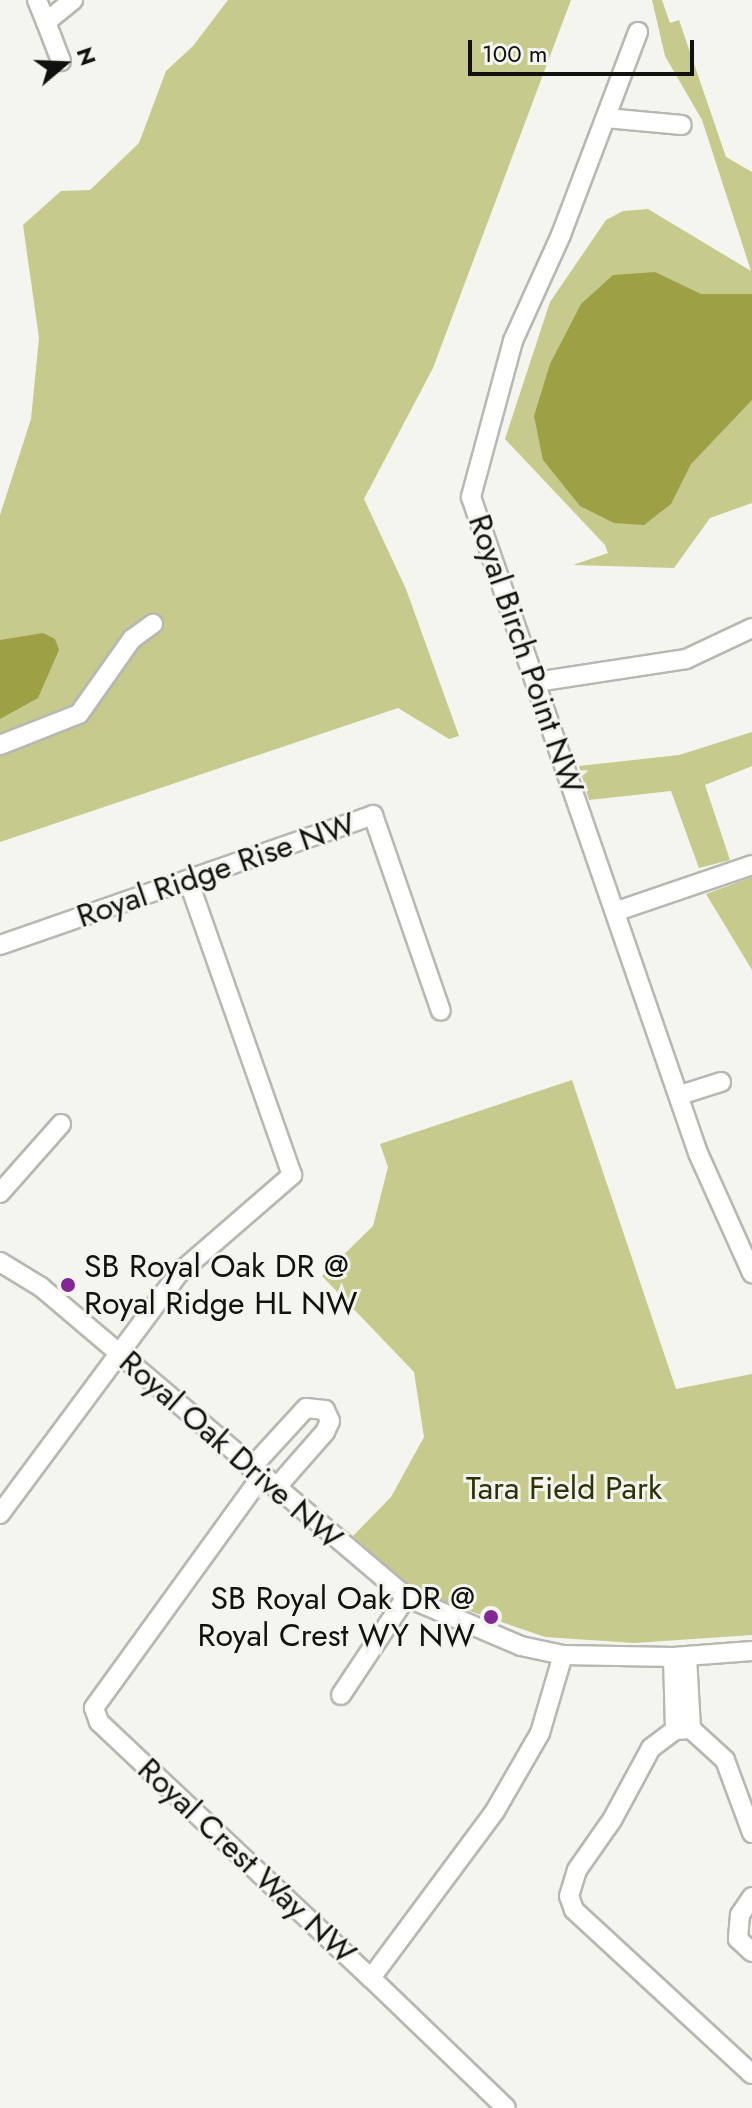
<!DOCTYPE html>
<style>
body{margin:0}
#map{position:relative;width:752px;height:2108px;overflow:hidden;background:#f4f5ee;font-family:Jost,sans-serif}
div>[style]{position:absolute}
.green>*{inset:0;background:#c7ca8d}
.water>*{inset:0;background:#9da045}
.roads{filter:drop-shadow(2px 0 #b7b8b1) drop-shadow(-2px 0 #b7b8b1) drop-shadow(0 2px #b7b8b1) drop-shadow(0 -2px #b7b8b1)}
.minor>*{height:18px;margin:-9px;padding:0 9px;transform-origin:9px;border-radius:9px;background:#fff}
.dots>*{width:22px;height:22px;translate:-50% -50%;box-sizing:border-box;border:4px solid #f4f5ee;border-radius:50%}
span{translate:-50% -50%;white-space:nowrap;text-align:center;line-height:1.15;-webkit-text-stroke:6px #f4f5ee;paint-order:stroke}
.street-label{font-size:32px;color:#11120f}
.poi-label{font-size:32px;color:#11120f}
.left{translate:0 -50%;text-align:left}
.right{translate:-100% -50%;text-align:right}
.park-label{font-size:32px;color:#2f3008}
.north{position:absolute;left:24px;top:24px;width:80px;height:80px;-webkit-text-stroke:6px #f4f5ee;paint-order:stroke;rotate:71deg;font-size:22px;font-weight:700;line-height:32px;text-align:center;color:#11120f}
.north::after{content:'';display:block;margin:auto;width:28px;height:36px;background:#11120f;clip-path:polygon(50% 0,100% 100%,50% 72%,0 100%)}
.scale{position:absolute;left:468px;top:40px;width:226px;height:36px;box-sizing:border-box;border:4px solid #11120f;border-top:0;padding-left:10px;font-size:24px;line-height:28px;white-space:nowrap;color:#11120f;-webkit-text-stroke:6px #f4f5ee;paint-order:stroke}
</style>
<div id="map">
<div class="green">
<i style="clip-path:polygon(228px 0,571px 0,433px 368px,364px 499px,406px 589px,459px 736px,449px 739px,398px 708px,0 842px,0 515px,31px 419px,39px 338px,23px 225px,61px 191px,90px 190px,139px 143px,166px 71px,193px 46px)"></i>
<i style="clip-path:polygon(652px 0,662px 0,670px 23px,679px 20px,726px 157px,752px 172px,752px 503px,710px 518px,674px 568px,573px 565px,608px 553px,605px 545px,505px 439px,550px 302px,606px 220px,623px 211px,648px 209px,751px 271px,702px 120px,665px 56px)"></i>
<i style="clip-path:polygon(752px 732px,752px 766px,705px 785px,730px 860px,699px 868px,671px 791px,589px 800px,579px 766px,679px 755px)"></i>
<i style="clip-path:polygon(752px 877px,752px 970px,706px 894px)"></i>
<i style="clip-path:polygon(572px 1080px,676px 1389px,752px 1374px,752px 1635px,634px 1643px,545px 1637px,435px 1599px,399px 1578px,353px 1536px,391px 1497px,424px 1437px,414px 1372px,322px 1276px,373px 1226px,388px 1167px,380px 1144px)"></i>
</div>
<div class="water">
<i style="clip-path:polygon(655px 272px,701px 294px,752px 294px,752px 400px,691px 464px,671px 504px,644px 525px,614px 523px,580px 506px,543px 460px,534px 416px,550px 364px,581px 304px,613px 275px)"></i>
<i style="clip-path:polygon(43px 633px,55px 639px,59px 650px,38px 698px,0 719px,0 640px)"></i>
</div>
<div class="roads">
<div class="minor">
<i style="left:37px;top:0;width:24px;rotate:68deg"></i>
<i style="left:46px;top:22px;width:35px;rotate:-39deg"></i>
<i style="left:46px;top:22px;width:42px;rotate:69deg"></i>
<i style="left:638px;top:32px;width:217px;rotate:110.8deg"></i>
<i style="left:561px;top:235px;width:116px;rotate:114.4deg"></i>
<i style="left:513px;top:341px;width:162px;rotate:105.1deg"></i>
<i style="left:471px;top:497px;width:694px;rotate:70.91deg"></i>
<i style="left:698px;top:1153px;width:132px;rotate:65.8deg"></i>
<i style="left:606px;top:118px;width:76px;rotate:5.3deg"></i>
<i style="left:536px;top:682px;width:152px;rotate:-8.7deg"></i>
<i style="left:686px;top:659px;width:73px;rotate:-25.2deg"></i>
<i style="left:0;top:745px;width:85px;rotate:-21.4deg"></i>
<i style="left:79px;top:714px;width:92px;rotate:-54.8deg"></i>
<i style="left:132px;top:639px;width:26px;rotate:-36deg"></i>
<i style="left:617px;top:911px;width:143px;rotate:-18.8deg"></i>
<i style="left:0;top:945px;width:395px;rotate:-19.2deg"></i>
<i style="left:373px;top:815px;width:207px;rotate:70.9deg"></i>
<i style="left:680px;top:1095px;width:43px;rotate:-17.6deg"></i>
<i style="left:0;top:1193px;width:92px;rotate:-48.5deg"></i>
<i style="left:0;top:1262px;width:48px;rotate:31.4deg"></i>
<i style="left:41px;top:1287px;width:479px;rotate:40.3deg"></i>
<i style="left:406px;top:1597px;width:125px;rotate:23.1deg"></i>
<i style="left:521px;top:1646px;width:43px;rotate:12.1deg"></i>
<i style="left:563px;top:1655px;width:110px;rotate:1deg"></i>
<i style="left:673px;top:1657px;width:79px;rotate:-4.3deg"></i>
<i style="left:251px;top:1468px;width:81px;rotate:-47.5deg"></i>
<i style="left:306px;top:1408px;width:19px;rotate:6deg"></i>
<i style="left:325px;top:1410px;width:12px;rotate:66deg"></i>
<i style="left:330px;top:1421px;width:12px;rotate:114deg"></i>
<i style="left:325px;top:1432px;width:74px;rotate:131.2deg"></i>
<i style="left:261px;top:1477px;width:285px;rotate:125.9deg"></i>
<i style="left:94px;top:1708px;width:15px;rotate:70deg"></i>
<i style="left:99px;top:1722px;width:374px;rotate:43.3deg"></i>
<i style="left:371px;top:1978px;width:208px;rotate:-53.4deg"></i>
<i style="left:495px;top:1811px;width:90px;rotate:-60deg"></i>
<i style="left:540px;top:1733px;width:81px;rotate:-73.6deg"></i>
<i style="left:0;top:1514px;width:300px;rotate:-53.4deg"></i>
<i style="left:179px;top:1273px;width:150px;rotate:-40.9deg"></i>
<i style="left:292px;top:1175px;width:311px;rotate:-109.4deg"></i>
<i style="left:673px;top:1657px;width:73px;rotate:88.4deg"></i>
<i style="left:687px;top:1657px;width:72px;rotate:86.8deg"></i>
<i style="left:341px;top:1695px;width:118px;rotate:-56.4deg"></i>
<i style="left:752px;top:1833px;width:78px;rotate:-110.3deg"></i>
<i style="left:725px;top:1760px;width:46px;rotate:-137.6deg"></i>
<i style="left:691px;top:1729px;width:16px;rotate:176deg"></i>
<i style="left:675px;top:1730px;width:30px;rotate:143deg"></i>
<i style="left:651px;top:1748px;width:82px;rotate:118.4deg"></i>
<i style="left:612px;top:1820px;width:61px;rotate:125deg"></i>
<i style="left:577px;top:1870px;width:27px;rotate:107deg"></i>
<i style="left:569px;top:1896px;width:15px;rotate:70deg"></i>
<i style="left:574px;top:1910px;width:242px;rotate:42.7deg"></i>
<i style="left:752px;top:1897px;width:22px;rotate:124deg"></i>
<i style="left:740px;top:1915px;width:24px;rotate:95deg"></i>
<i style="left:738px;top:1939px;width:19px;rotate:43deg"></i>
<i style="left:371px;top:1978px;width:187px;rotate:43.9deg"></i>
</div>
</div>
<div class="dots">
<i style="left:68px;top:1285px;background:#822793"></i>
<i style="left:491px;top:1617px;background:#822793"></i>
</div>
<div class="street-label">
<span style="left:526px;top:654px;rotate:71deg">Royal Birch Point NW</span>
<span style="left:216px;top:870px;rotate:-19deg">Royal Ridge Rise NW</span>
<span style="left:231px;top:1450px;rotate:41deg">Royal Oak Drive NW</span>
<span style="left:247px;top:1861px;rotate:43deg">Royal Crest Way NW</span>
</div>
<div class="poi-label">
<span class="left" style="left:84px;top:1285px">SB Royal Oak DR @<br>Royal Ridge HL NW</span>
<span class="right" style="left:475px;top:1617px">SB Royal Oak DR @<br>Royal Crest WY NW</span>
</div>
<div class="park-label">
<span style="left:564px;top:1488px">Tara Field Park</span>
</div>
<div class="north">N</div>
<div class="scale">100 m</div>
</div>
